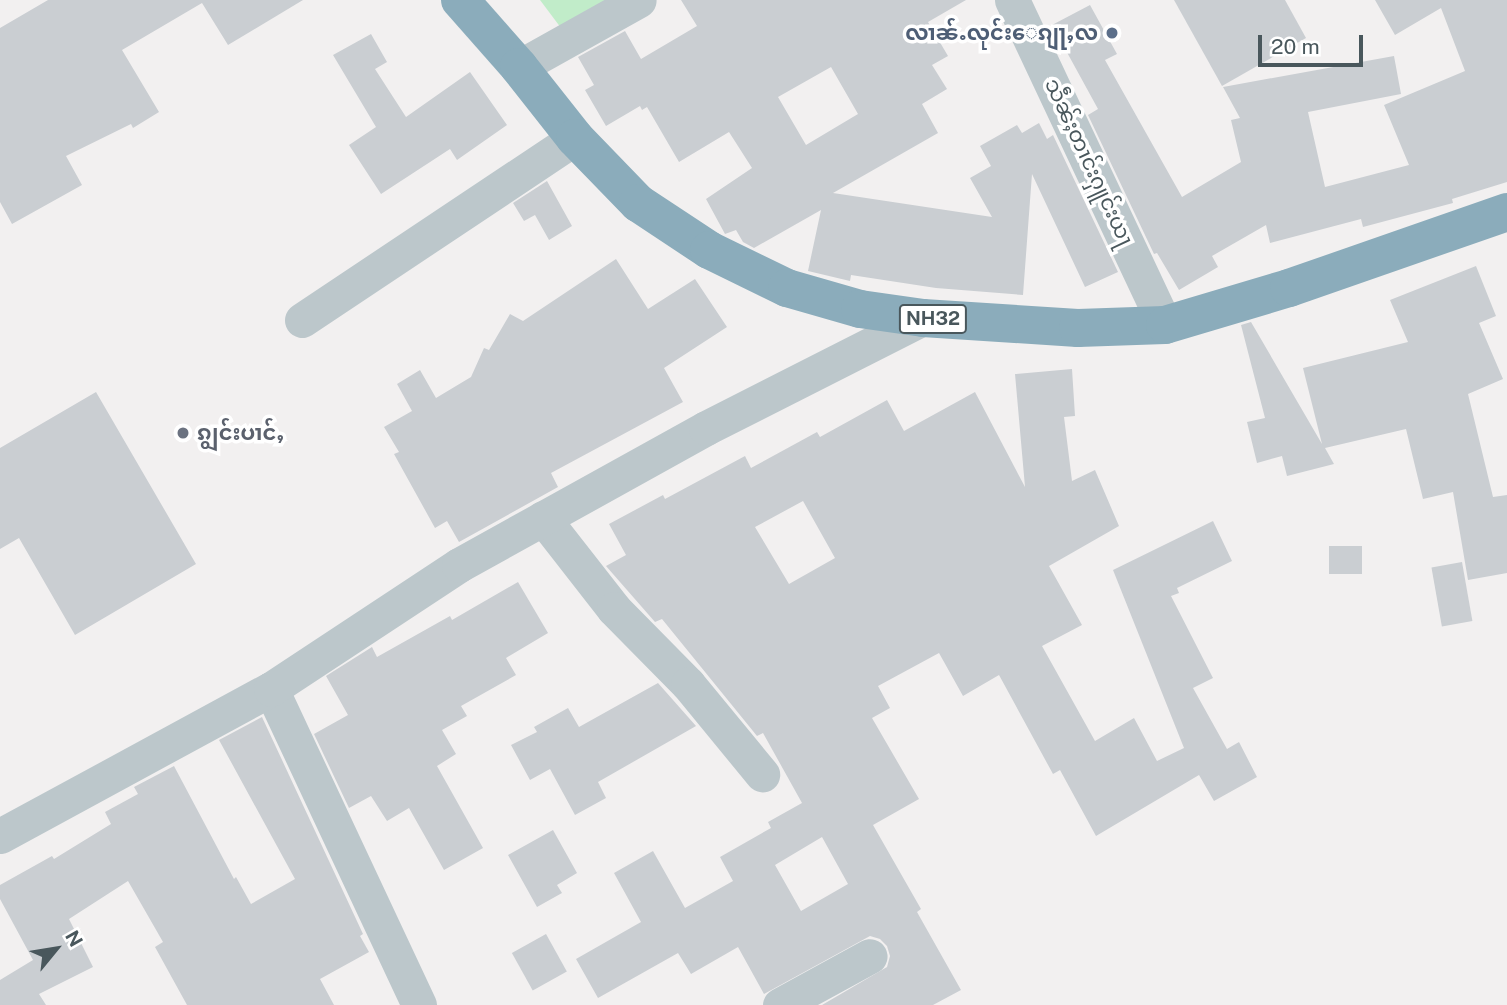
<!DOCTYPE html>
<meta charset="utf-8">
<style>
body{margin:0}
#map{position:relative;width:1507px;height:1005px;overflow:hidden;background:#f2f0f0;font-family:"Public Sans","Noto Sans Myanmar",sans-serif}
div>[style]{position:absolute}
.green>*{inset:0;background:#c1ecc9}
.building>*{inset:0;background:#caced2;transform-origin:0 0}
.minor>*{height:35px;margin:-17.5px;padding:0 17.5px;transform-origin:17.5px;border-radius:17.5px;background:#bcc7cb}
.highway>*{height:38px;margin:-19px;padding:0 19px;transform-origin:19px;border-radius:19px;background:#8bacbb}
.dots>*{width:19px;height:19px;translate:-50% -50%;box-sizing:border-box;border:4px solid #fff;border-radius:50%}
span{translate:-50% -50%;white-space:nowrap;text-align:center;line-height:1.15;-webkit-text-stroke:7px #fff;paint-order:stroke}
.shield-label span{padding:2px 5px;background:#fff;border:2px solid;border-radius:5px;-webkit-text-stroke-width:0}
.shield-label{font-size:19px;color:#49575c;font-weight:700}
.service-label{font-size:21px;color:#4e5e75;font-weight:700}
.right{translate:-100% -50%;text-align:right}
.street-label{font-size:21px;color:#49575c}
.worship-label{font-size:21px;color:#5b616d;font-weight:700}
.left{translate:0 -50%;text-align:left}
.north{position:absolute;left:21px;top:914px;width:70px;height:70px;-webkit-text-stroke:5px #fff;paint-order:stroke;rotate:60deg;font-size:19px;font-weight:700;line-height:28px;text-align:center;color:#49575c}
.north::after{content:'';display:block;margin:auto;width:24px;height:32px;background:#49575c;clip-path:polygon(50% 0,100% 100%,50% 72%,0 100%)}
.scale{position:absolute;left:1258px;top:35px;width:105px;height:32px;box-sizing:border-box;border:4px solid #49575c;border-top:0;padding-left:9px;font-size:21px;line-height:24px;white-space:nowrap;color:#49575c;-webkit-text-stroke:5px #fff;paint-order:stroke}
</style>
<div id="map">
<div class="green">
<i style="clip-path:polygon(540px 0,608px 0,561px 28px)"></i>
</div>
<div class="building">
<i style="clip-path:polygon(48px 0,303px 0,228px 45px,202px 3px,122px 50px,159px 112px,133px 128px,131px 124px,66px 156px,82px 185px,12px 224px,0 202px,0 28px)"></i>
<i style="clip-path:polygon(evenodd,681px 0,966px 0,928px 22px,948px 56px,932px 65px,947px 89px,922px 104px,938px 133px,833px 193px,992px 217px,970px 178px,991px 166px,980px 146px,1017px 125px,1022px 133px,1039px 123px,1047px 139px,1053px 135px,1118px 272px,1085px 287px,1032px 174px,1023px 295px,936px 288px,851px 275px,850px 281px,808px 271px,821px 210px,754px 248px,743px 242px,736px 230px,725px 234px,706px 199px,752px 168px,729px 132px,679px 162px,647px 107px,642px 110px,640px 106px,606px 126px,585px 90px,594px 85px,578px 57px,625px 31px,641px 59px,697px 26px,681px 0,831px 67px,858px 114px,806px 145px,778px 97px,831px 67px)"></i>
<i style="clip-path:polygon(1174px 0,1285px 0,1306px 38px,1222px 86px)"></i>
<i style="clip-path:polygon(1375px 0,1507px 0,1507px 182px,1452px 199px,1453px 203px,1363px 227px,1361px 219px,1270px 243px,1266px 225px,1212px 256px,1218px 267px,1179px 290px,1157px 253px,1154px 254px,1088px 115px,1098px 109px,1052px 25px,1090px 5px,1117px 54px,1105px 60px,1182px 197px,1241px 162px,1231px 120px,1240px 118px,1223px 87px,1394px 56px,1401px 94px,1308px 112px,1325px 187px,1409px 165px,1384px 105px,1465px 71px,1441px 8px,1395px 35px)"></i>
<i style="clip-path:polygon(371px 34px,387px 62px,375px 69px,406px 117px,470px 72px,507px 125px,457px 160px,450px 149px,381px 194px,349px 145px,376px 127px,333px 55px)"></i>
<i style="clip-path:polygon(547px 181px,572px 226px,549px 240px,535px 215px,524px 221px,513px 203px)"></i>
<i style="clip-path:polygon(616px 259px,648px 309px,695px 279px,727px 327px,664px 368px,683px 402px,551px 473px,558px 487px,459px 542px,447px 521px,435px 528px,394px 454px,399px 452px,384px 427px,412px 411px,397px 384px,420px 370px,436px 398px,471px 377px,484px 348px,489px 350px,510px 314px,523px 321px)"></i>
<i style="clip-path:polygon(1476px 266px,1496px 316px,1479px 323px,1503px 379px,1468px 394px,1493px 497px,1507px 495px,1507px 573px,1468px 580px,1453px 492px,1423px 499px,1406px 429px,1325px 448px,1334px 464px,1287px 476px,1282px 456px,1257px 463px,1247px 422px,1265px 418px,1241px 325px,1251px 322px,1322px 444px,1303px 368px,1408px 342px,1390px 300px)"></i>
<i style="clip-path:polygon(evenodd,1072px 369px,1075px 416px,1064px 417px,1072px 481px,1095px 470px,1119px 526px,1049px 566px,1082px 625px,1042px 646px,1095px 741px,1134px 718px,1157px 761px,1184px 748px,1113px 570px,1213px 521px,1232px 561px,1177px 588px,1179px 593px,1171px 596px,1213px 678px,1193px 688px,1227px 749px,1239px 742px,1257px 777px,1214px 801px,1199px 775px,1096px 836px,1060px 770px,1053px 774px,999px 675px,963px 696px,939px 653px,878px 686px,890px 708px,872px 718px,919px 799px,873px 825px,921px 909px,917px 912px,961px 990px,933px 1005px,822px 1005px,887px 967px,890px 956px,887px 946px,880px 939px,870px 936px,764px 994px,738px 947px,691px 974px,678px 953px,598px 998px,576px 959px,641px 922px,614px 873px,653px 851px,685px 908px,733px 881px,720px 857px,771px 828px,768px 822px,802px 803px,763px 733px,757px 736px,662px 619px,655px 622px,606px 566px,626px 555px,609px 524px,663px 495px,665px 499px,745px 456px,751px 468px,817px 432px,820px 437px,887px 400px,904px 431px,975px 392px,1025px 487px,1015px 374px,1072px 369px,803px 501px,835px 558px,789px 584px,755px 527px,803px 501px,1072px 369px,822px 837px,848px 884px,801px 911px,775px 865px,822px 837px)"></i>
<i style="clip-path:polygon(96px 392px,196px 564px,75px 635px,19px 538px,0 549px,0 448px)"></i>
<i style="left:1362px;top:546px;width:28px;height:33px;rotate:90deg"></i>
<i style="left:1462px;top:562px;width:60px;height:31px;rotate:80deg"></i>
<i style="clip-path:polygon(518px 582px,548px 633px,506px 658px,516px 675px,461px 706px,467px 716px,442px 730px,456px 754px,437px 766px,483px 848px,444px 870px,409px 808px,387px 821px,371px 796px,349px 808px,314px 734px,348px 715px,326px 676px,372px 647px,377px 657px,450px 616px,452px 620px)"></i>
<i style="clip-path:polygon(658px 683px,696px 726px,598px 782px,606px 798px,575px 815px,550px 769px,530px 780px,511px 745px,537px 732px,534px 727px,568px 708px,579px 727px)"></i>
<i style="clip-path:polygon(262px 717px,363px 934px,360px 936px,369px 952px,320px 979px,334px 1005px,187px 1005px,155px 947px,163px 942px,128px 881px,69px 919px,93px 967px,39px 994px,46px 1005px,0 1005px,0 980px,33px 960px,0 899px,0 885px,52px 856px,54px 859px,111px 824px,105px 812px,138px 794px,134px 787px,174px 766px,234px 879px,236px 877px,251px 904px,295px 879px,219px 740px)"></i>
<i style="clip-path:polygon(553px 830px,577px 873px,557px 885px,562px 893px,537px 907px,508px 855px)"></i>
<i style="left:546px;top:934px;width:43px;height:39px;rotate:61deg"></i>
</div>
<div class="minor">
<i style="left:1012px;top:0;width:359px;rotate:64.8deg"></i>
<i style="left:519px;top:67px;width:137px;rotate:-29.2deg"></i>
<i style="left:302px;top:320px;width:328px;rotate:-33.7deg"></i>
<i style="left:543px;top:518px;width:115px;rotate:52deg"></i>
<i style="left:614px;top:609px;width:105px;rotate:45.4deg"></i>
<i style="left:688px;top:684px;width:117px;rotate:50.6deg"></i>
<i style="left:271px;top:689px;width:349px;rotate:64.9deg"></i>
<i style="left:0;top:836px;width:308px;rotate:-28.5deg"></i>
<i style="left:271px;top:689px;width:225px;rotate:-33.4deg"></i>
<i style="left:459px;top:565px;width:282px;rotate:-29deg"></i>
<i style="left:706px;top:428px;width:243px;rotate:-26.9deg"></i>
<i style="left:780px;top:1005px;width:102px;rotate:-28.6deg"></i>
</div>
<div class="highway">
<i style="left:460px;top:0;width:89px;rotate:48.6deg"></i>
<i style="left:519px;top:67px;width:90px;rotate:51.7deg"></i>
<i style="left:575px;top:138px;width:91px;rotate:45.9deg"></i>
<i style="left:638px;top:203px;width:85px;rotate:33.5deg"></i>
<i style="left:709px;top:250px;width:87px;rotate:26deg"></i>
<i style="left:787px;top:288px;width:76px;rotate:16deg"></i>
<i style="left:860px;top:309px;width:64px;rotate:8.1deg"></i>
<i style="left:923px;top:318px;width:155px;rotate:3.7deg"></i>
<i style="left:1078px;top:328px;width:87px;rotate:-2deg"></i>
<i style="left:1165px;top:325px;width:129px;rotate:-16.6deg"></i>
<i style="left:1289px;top:288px;width:231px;rotate:-19.2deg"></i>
</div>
<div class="dots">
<i style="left:1112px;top:33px;background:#5c6f8a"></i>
<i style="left:183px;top:433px;background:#6b7280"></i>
</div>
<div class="shield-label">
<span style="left:933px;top:319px">NH32</span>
</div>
<div class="service-label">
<span class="right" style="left:1098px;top:33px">လၢၼ်ႉလုင်းေၵျႃႇလ</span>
</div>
<div class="street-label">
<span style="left:1089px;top:162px;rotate:65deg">သဵၼ်ႈတၢင်းႁူင်းယႃ</span>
</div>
<div class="worship-label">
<span class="left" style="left:197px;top:433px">ၵျွင်းပၢင်ႇ</span>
</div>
<div class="north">N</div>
<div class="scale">20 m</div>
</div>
